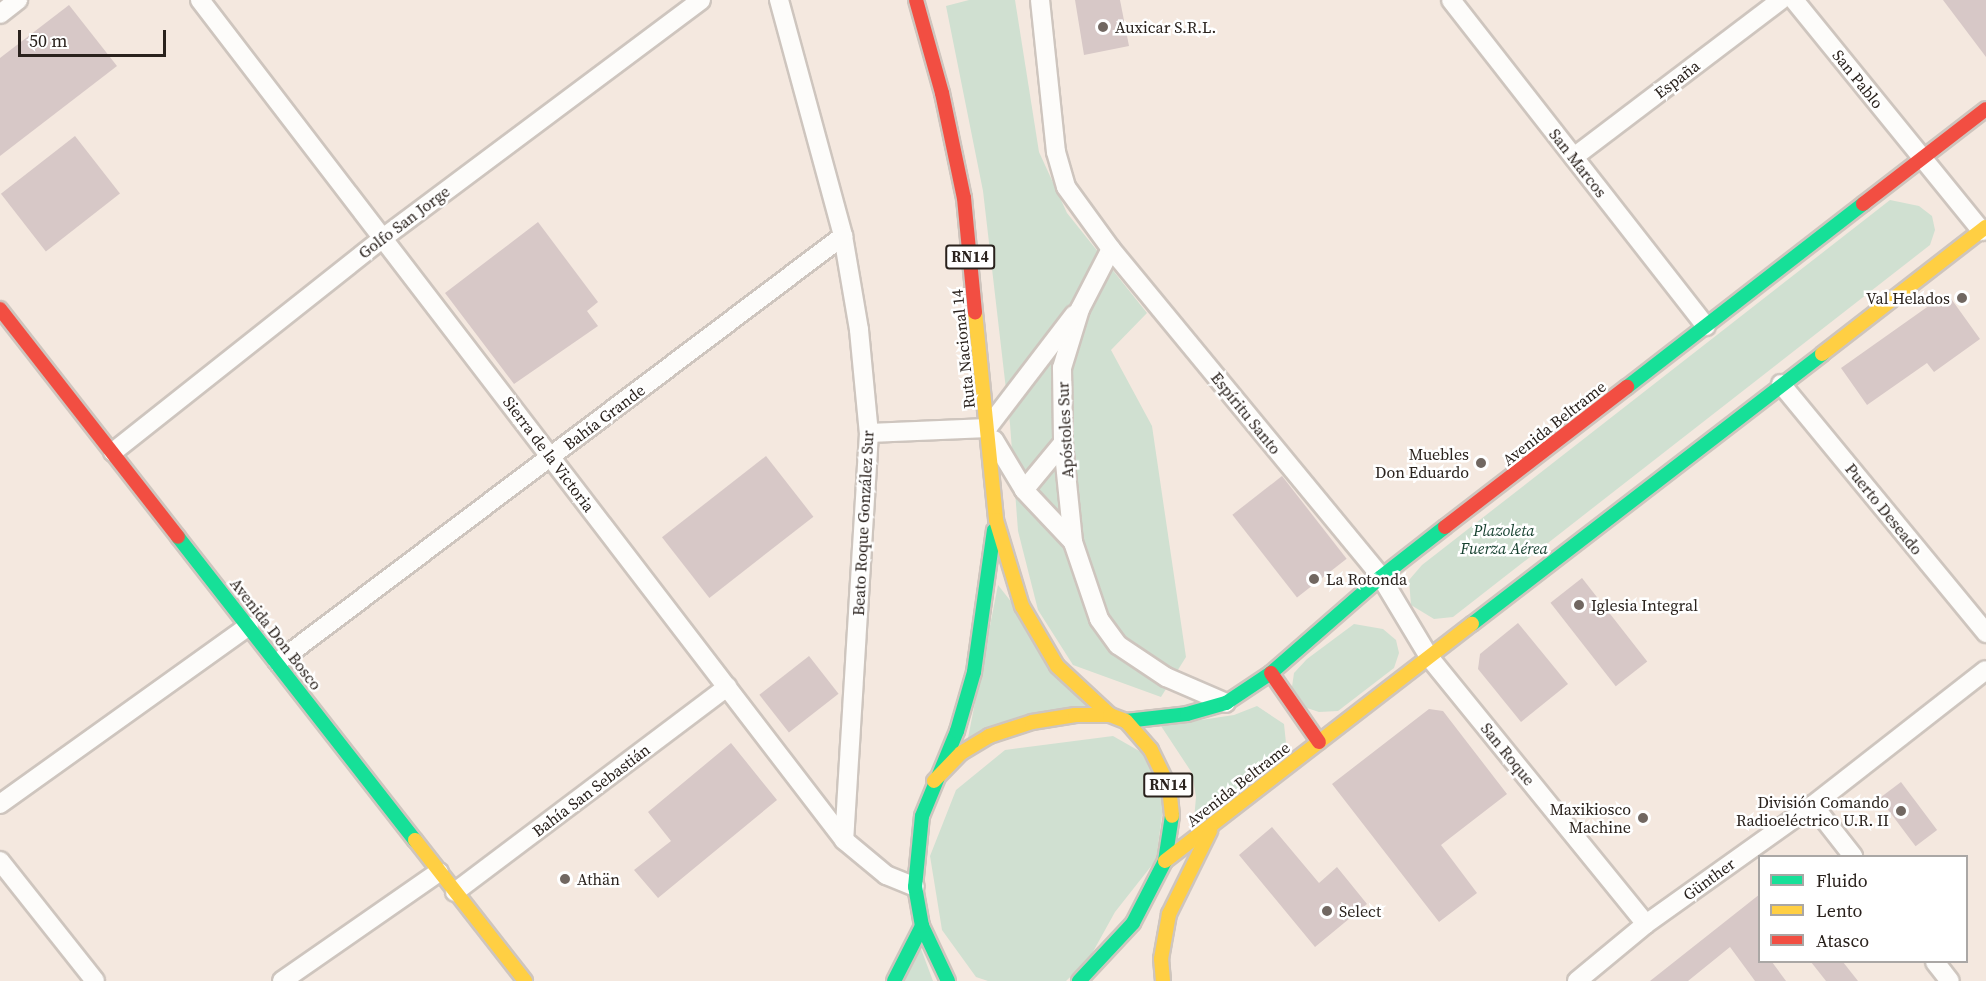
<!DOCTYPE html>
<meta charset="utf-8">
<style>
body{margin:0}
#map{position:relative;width:1986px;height:981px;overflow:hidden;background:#f4e8df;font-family:"Source Serif 4",serif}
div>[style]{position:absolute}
.green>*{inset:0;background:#d0e0d1}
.building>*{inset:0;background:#d7c8c7;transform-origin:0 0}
.roads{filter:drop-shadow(2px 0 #cec5be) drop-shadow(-2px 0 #cec5be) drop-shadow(0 2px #cec5be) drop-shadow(0 -2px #cec5be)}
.street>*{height:18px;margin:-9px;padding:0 9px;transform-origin:9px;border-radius:9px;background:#fdfcfa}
.fast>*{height:14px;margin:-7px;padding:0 7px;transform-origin:7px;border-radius:7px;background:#16e098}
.slow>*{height:14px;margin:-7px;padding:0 7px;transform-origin:7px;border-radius:7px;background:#ffcf43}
.jam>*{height:14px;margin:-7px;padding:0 7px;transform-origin:7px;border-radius:7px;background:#f24e42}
.dots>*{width:16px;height:16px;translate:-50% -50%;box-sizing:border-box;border:3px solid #fff;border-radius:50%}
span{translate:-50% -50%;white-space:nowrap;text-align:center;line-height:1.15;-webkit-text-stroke:5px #fff;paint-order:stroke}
.shield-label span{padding:2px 4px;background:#fff;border:2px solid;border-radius:4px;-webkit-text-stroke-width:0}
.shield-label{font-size:15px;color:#2a221d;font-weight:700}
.poi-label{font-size:16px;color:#2a221d}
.left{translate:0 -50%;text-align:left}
.right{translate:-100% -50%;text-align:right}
.street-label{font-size:16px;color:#2a221d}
.park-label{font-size:16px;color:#133e2d;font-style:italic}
.legend{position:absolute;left:1758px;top:855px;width:210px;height:108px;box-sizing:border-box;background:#fff;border:2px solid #aaa7a5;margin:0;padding:8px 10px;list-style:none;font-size:18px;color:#2a221d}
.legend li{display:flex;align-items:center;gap:12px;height:30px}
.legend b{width:30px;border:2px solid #aaa7a5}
.scale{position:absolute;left:18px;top:30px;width:148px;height:27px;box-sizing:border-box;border:3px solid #2a221d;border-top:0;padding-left:8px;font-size:18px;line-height:21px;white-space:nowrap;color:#2a221d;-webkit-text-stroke:4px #fff;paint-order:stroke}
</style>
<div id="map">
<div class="green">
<i style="clip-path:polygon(969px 0,1015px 0,1039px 152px,1067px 213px,1147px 313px,1111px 350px,1152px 426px,1186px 657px,1161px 697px,1073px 665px,1038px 610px,1018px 531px,1010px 424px,983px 191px,946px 6px)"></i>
<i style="clip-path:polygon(1890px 200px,1919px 206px,1932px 216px,1935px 230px,1930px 245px,1453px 617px,1434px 619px,1411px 605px,1409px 580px,1422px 565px)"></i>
<i style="clip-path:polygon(998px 585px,1093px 706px,968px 738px)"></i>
<i style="clip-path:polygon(1354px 624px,1383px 629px,1396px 640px,1399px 653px,1394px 668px,1338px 711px,1319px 712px,1307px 708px,1292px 687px,1294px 673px,1307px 659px)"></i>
<i style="clip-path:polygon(1257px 706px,1284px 724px,1286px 743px,1282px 757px,1194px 820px,1196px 797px,1192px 773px,1161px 726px,1234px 715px)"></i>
<i style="clip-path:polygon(1113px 736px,1141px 752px,1165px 793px,1156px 860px,1115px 912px,1089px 959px,1066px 981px,988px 981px,976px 977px,942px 930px,930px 856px,956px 790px,1005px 750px)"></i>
<i style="clip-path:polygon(921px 949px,933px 981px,902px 981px)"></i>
</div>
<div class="building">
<i style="clip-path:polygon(1075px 0,1120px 0,1129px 46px,1084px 55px)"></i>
<i style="clip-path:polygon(1943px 0,1986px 0,1986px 57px)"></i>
<i style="clip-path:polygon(69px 5px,117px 66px,0 156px,0 58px)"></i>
<i style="left:75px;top:136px;width:73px;height:94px;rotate:52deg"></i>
<i style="clip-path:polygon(538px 222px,598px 302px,587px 311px,598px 326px,514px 384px,445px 293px)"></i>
<i style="clip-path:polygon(1947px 293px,1980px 339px,1934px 372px,1927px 363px,1867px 405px,1841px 368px)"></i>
<i style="left:766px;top:456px;width:77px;height:132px;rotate:52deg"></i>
<i style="left:1282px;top:476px;width:105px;height:63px;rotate:52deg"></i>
<i style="left:1582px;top:578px;width:106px;height:40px;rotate:52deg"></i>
<i style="clip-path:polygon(1518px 623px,1568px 684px,1521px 722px,1478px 669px,1480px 654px)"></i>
<i style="left:809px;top:656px;width:48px;height:63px;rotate:52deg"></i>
<i style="clip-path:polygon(1429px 709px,1443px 711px,1507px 794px,1441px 845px,1477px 893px,1439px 922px,1332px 784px)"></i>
<i style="clip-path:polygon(731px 743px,777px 800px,658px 898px,634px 870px,671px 841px,648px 812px)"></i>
<i style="left:1901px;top:782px;width:60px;height:27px;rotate:53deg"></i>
<i style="clip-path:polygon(1272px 827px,1319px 883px,1337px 867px,1367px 904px,1315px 947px,1239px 855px)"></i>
<i style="clip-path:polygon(1760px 894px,1760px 962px,1772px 962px,1786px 981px,1755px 981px,1730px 947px,1688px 981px,1650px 981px)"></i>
<i style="clip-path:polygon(1811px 962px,1843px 962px,1858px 981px,1826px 981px)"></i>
</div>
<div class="roads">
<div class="street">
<i style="left:200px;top:0;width:1058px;rotate:52.52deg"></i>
<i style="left:844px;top:840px;width:55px;rotate:39.8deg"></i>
<i style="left:886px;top:875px;width:31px;rotate:22deg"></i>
<i style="left:779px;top:0;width:245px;rotate:74.8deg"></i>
<i style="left:843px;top:236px;width:95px;rotate:80.3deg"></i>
<i style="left:859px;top:330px;width:103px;rotate:84.5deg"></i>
<i style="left:869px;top:433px;width:408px;rotate:93.5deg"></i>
<i style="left:1040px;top:0;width:153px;rotate:84deg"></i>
<i style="left:1056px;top:152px;width:36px;rotate:74deg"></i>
<i style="left:1066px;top:187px;width:77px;rotate:54deg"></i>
<i style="left:1111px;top:249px;width:68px;rotate:117.3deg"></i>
<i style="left:1080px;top:309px;width:62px;rotate:107deg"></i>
<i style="left:1062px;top:368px;width:75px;rotate:89.2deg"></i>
<i style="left:1063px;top:443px;width:100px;rotate:84.2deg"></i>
<i style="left:1073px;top:542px;width:81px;rotate:71.3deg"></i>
<i style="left:1099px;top:619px;width:32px;rotate:54deg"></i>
<i style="left:1118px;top:645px;width:58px;rotate:33.7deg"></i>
<i style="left:1166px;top:677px;width:65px;rotate:23.4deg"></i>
<i style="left:1451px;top:0;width:414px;rotate:52deg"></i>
<i style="left:1794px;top:0;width:298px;rotate:50.9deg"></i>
<i style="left:0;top:14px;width:23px;rotate:-38deg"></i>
<i style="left:1574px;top:157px;width:260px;rotate:-37.2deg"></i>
<i style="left:1111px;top:249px;width:425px;rotate:50.5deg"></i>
<i style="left:1381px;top:577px;width:93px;rotate:59deg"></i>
<i style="left:1429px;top:657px;width:344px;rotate:50.9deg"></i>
<i style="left:1781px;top:384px;width:323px;rotate:50.5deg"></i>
<i style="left:989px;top:426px;width:140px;rotate:-52.6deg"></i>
<i style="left:869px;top:433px;width:119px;rotate:-2.4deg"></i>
<i style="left:994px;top:440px;width:58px;rotate:59deg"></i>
<i style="left:1024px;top:490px;width:71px;rotate:46.7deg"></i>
<i style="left:113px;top:452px;width:345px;rotate:-38.4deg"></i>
<i style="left:383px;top:238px;width:397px;rotate:-36.8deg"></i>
<i style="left:1024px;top:490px;width:61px;rotate:-50.3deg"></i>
<i style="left:278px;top:662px;width:708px;rotate:-37.02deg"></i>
<i style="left:0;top:804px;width:306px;rotate:-35.6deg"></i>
<i style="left:1813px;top:805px;width:65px;rotate:51.9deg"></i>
<i style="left:0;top:861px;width:153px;rotate:51.6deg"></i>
<i style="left:455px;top:892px;width:341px;rotate:-37deg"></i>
<i style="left:1935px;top:962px;width:24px;rotate:52deg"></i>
<i style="left:282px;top:981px;width:191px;rotate:-34.8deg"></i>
<i style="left:1577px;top:981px;width:89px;rotate:-39.6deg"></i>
<i style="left:1646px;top:924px;width:205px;rotate:-35.5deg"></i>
<i style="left:1813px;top:805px;width:219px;rotate:-38deg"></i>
</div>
<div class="fast">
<i style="left:1627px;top:387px;width:299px;rotate:-37.8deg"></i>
<i style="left:178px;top:537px;width:385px;rotate:52deg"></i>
<i style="left:1472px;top:624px;width:442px;rotate:-37.6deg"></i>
<i style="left:1126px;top:721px;width:61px;rotate:-6.5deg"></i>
<i style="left:1187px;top:714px;width:41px;rotate:-15.8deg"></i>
<i style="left:1226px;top:703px;width:54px;rotate:-33.7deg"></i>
<i style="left:1271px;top:673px;width:146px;rotate:-41.1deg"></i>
<i style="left:1381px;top:577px;width:81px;rotate:-38deg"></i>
<i style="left:894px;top:981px;width:62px;rotate:-63deg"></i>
<i style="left:948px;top:981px;width:61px;rotate:-115.3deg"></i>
<i style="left:922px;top:926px;width:40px;rotate:-100deg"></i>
<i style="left:915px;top:887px;width:71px;rotate:-84.4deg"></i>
<i style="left:922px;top:816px;width:92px;rotate:-67.6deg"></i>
<i style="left:957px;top:731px;width:61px;rotate:-73.9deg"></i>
<i style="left:974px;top:672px;width:143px;rotate:-82deg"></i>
<i style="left:1079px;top:981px;width:79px;rotate:-47deg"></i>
<i style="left:1133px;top:923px;width:70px;rotate:-62.7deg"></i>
<i style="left:1165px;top:861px;width:46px;rotate:-81.2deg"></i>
</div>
<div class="slow">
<i style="left:975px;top:312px;width:209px;rotate:84.2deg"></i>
<i style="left:996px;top:520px;width:90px;rotate:73.2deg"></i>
<i style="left:1022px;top:606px;width:69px;rotate:59.7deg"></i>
<i style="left:1057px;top:666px;width:72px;rotate:42.8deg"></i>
<i style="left:1822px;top:354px;width:207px;rotate:-37.8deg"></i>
<i style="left:934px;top:781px;width:39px;rotate:-46deg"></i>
<i style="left:961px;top:753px;width:33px;rotate:-31deg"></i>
<i style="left:989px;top:736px;width:45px;rotate:-18deg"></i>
<i style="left:1032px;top:722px;width:44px;rotate:-9.2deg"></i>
<i style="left:1075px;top:715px;width:35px"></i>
<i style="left:1110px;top:715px;width:17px;rotate:21deg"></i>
<i style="left:1126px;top:721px;width:38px;rotate:49deg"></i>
<i style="left:1151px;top:750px;width:41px;rotate:64.1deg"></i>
<i style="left:1169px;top:787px;width:29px;rotate:84deg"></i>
<i style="left:415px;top:840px;width:179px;rotate:52deg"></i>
<i style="left:1165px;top:861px;width:388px;rotate:-37.7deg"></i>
<i style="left:1163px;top:981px;width:22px;rotate:-95deg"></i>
<i style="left:1161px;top:959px;width:46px;rotate:-79.9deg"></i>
<i style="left:1169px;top:914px;width:93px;rotate:-63.7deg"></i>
</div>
<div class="jam">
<i style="left:916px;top:0;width:97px;rotate:74.4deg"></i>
<i style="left:942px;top:93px;width:107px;rotate:78.2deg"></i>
<i style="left:964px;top:198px;width:115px;rotate:84.5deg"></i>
<i style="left:1863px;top:204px;width:155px;rotate:-37.7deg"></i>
<i style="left:0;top:309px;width:289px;rotate:52deg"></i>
<i style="left:1445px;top:527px;width:230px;rotate:-37.6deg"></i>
<i style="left:1271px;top:673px;width:84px;rotate:55.2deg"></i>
</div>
</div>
<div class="dots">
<i style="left:1103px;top:27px;background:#716761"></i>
<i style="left:1962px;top:298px;background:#716761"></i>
<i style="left:1481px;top:463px;background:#716761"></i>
<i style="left:1314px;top:579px;background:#716761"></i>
<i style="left:1579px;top:605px;background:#716761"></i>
<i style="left:1901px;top:811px;background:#716761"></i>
<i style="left:1643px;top:818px;background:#716761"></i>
<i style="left:565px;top:879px;background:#716761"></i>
<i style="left:1327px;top:911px;background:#716761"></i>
</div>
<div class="shield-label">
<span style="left:970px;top:257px">RN14</span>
<span style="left:1168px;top:785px">RN14</span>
</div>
<div class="poi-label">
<span class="left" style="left:1115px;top:27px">Auxicar S.R.L.</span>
<span class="right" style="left:1950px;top:298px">Val Helados</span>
<span class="right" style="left:1469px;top:463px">Muebles<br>Don Eduardo</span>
<span class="left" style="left:1326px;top:579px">La Rotonda</span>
<span class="left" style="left:1591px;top:605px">Iglesia Integral</span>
<span class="right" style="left:1889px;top:811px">División Comando<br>Radioeléctrico U.R. II</span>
<span class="right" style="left:1631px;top:818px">Maxikiosco<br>Machine</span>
<span class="left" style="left:577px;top:879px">Athän</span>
<span class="left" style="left:1339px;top:911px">Select</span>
</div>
<div class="street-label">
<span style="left:1677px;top:79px;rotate:-37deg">España</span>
<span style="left:1858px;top:79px;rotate:51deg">San Pablo</span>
<span style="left:1578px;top:163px;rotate:52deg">San Marcos</span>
<span style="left:404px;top:222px;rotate:-37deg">Golfo San Jorge</span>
<span style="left:963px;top:349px;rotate:-96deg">Ruta Nacional 14</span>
<span style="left:1246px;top:413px;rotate:51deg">Espíritu Santo</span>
<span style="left:604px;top:417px;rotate:-37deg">Bahía Grande</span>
<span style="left:1554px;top:423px;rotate:-38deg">Avenida Beltrame</span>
<span style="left:1065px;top:430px;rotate:-93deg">Apóstoles Sur</span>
<span style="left:549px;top:454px;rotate:53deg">Sierra de la Victoria</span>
<span style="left:1884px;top:509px;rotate:51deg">Puerto Deseado</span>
<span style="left:863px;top:523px;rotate:-87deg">Beato Roque González Sur</span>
<span style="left:276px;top:634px;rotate:52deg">Avenida Don Bosco</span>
<span style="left:1508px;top:754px;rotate:51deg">San Roque</span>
<span style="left:1238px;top:784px;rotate:-38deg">Avenida Beltrame</span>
<span style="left:591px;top:790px;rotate:-37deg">Bahía San Sebastián</span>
<span style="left:1709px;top:879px;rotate:-36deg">Günther</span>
</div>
<div class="park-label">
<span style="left:1504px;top:539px">Plazoleta<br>Fuerza Aérea</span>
</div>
<ul class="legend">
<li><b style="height:8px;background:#16e098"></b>Fluido</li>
<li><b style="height:8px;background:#ffcf43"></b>Lento</li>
<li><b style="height:8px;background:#f24e42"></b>Atasco</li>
</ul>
<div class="scale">50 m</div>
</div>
